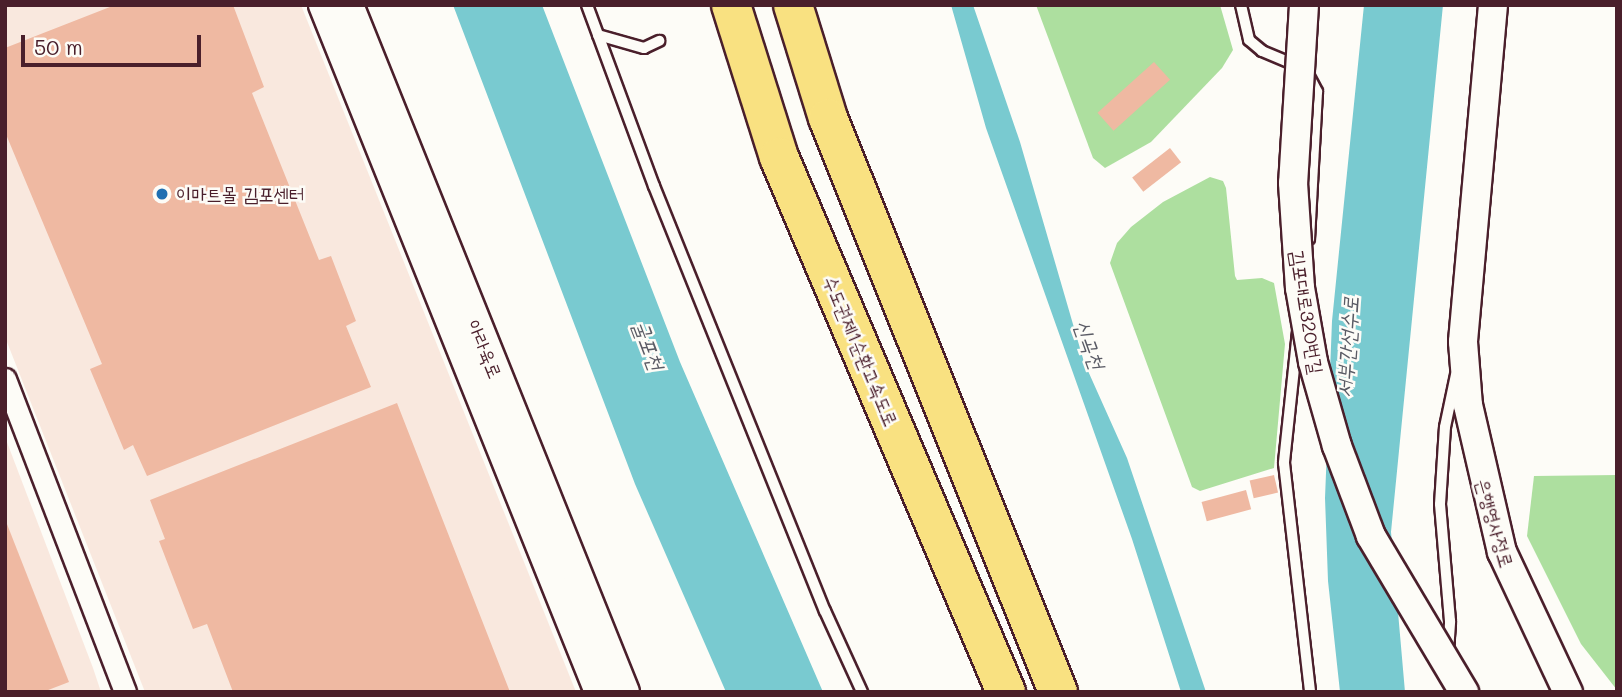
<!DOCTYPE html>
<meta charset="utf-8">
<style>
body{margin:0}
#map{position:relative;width:1622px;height:697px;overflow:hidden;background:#fdfcf7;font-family:Mali,"Poor Story",sans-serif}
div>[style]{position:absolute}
.built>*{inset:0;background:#f9e8de}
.green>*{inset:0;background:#addf9f}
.water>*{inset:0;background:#79cad0}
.building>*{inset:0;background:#efb9a2;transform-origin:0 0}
.roads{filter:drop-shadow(2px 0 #4a1f2b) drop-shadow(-2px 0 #4a1f2b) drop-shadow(0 2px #4a1f2b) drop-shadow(0 -2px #4a1f2b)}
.service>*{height:10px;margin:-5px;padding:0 5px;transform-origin:5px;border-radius:5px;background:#fdfcf7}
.minor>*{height:21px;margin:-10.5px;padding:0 10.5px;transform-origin:10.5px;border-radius:10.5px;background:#fdfcf7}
.tertiary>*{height:28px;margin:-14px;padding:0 14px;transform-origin:14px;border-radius:14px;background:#fdfcf7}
.motorway>*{height:38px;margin:-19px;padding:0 19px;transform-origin:19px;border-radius:19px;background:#f9e181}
.bridges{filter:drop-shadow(2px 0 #4a1f2b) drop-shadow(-2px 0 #4a1f2b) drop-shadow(0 2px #4a1f2b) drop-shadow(0 -2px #4a1f2b)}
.tertiary-bridge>*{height:28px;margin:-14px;padding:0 14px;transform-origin:14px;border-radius:14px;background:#fdfcf7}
.dots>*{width:19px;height:19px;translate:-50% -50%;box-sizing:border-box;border:4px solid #fdfcf7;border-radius:50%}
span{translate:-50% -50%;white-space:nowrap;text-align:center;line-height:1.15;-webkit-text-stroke:5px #fdfcf7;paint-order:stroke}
.poi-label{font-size:19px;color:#4a1f2b}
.left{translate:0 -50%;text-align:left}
.street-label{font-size:19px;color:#4a1f2b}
.water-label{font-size:21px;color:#5a5b65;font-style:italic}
.frame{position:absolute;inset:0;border:7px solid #4a1f2b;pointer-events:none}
.scale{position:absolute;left:21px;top:35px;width:180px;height:32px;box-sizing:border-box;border:4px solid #4a1f2b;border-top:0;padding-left:9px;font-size:21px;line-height:24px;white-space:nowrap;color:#4a1f2b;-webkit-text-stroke:5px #fdfcf7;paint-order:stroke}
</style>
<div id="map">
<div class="built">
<i style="clip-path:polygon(5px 5px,301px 5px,576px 692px,145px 692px,5px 337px)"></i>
<i style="clip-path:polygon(5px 437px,93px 668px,101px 692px,5px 692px)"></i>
</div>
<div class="green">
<i style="clip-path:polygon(1036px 5px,1220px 5px,1233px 50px,1222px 68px,1151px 142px,1105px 168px,1093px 158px)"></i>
<i style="clip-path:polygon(1210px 177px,1223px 181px,1226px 188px,1235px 276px,1237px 280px,1262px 278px,1274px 283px,1285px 344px,1274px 468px,1200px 491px,1192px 487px,1110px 263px,1117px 243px,1131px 227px,1163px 202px)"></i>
<i style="clip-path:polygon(1617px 475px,1617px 690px,1581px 644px,1527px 536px,1534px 476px)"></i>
</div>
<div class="water">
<i style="clip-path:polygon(453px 5px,542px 5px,680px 362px,823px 692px,726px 692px,635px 484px)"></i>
<i style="clip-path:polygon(951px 5px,973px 5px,1020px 142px,1084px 362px,1127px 458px,1206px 692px,1181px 692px,1132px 539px,986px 128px)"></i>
<i style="clip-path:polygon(1364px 5px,1443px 5px,1391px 532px,1405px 692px,1340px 692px,1328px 581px,1325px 498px,1332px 321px)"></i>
</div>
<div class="building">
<i style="clip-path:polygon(115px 5px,233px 5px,264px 87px,252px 93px,319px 260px,331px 256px,356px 321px,346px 326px,371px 387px,147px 476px,133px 445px,124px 450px,90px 369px,102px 364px,5px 132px,5px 48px)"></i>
<i style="left:1154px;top:62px;width:24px;height:76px;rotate:48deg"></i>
<i style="left:1170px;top:148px;width:18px;height:48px;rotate:52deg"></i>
<i style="clip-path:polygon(397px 403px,510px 692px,233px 692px,207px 624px,193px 629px,159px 541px,165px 539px,150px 500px)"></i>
<i style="left:1274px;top:475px;width:18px;height:25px;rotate:77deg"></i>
<i style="left:1246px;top:490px;width:20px;height:46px;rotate:75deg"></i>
<i style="clip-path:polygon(5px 519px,69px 682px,43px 692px,5px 692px)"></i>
</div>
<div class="roads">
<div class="service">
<i style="left:587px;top:5px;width:193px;rotate:69.7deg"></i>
<i style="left:654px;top:186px;width:458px;rotate:68.1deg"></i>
<i style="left:825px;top:611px;width:89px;rotate:65.4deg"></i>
<i style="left:1241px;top:5px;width:36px;rotate:77deg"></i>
<i style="left:1249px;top:40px;width:17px;rotate:40deg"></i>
<i style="left:1262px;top:51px;width:47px;rotate:22.7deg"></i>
<i style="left:1305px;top:69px;width:26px;rotate:62deg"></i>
<i style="left:1317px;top:92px;width:147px;rotate:93.1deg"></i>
<i style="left:598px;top:35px;width:48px;rotate:15.8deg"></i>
<i style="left:644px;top:48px;width:17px;rotate:-25deg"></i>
<i style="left:1298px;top:331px;width:133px;rotate:96.1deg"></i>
<i style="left:1284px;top:463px;width:230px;rotate:83.5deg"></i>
<i style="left:1448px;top:652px;width:31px;rotate:-86deg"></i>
<i style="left:1450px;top:621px;width:117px;rotate:-94.9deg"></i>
<i style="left:1440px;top:504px;width:77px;rotate:-86.3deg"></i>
<i style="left:1445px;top:427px;width:53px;rotate:-78.1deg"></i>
</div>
<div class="minor">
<i style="left:5px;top:379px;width:335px;rotate:69deg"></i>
</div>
<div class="tertiary">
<i style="left:323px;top:5px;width:740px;rotate:68.11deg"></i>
<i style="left:349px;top:5px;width:740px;rotate:68.11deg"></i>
<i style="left:1493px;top:5px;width:338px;rotate:95.1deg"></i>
<i style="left:1463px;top:342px;width:63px;rotate:85.5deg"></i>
<i style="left:1468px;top:405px;width:151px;rotate:77deg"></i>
<i style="left:1502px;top:552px;width:155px;rotate:64.8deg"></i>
</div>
<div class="motorway">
<i style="left:731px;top:5px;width:159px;rotate:72.5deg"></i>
<i style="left:779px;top:157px;width:581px;rotate:67.01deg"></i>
<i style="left:793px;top:5px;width:118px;rotate:72.8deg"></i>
<i style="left:828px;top:118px;width:618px;rotate:68.16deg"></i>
</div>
</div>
<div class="bridges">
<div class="tertiary-bridge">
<i style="left:1304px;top:5px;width:178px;rotate:93.5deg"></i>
<i style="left:1293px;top:183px;width:105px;rotate:86.2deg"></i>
<i style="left:1300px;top:288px;width:75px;rotate:80deg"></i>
<i style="left:1313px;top:362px;width:87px;rotate:74.1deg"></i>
<i style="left:1337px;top:446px;width:96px;rotate:69.3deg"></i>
<i style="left:1371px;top:536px;width:182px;rotate:59.2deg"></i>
</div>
</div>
<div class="dots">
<i style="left:162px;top:194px;background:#1f6fb2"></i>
</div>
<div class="poi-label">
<span class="left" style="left:176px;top:194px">이마트몰 김포센터</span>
</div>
<div class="street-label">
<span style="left:1307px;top:312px;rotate:81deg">김포대로320번길</span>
<span style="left:485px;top:349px;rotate:68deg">아라육로</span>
<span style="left:861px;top:351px;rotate:67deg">수도권제1순환고속도로</span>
<span style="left:1495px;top:523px;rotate:74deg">은행영사정로</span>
</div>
<div class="water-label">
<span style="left:1090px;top:344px;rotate:70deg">신곡천</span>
<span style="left:649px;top:345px;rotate:69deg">굴포천</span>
<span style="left:1347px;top:347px;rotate:-86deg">서부간선수로</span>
</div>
<div class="frame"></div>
<div class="scale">50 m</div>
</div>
